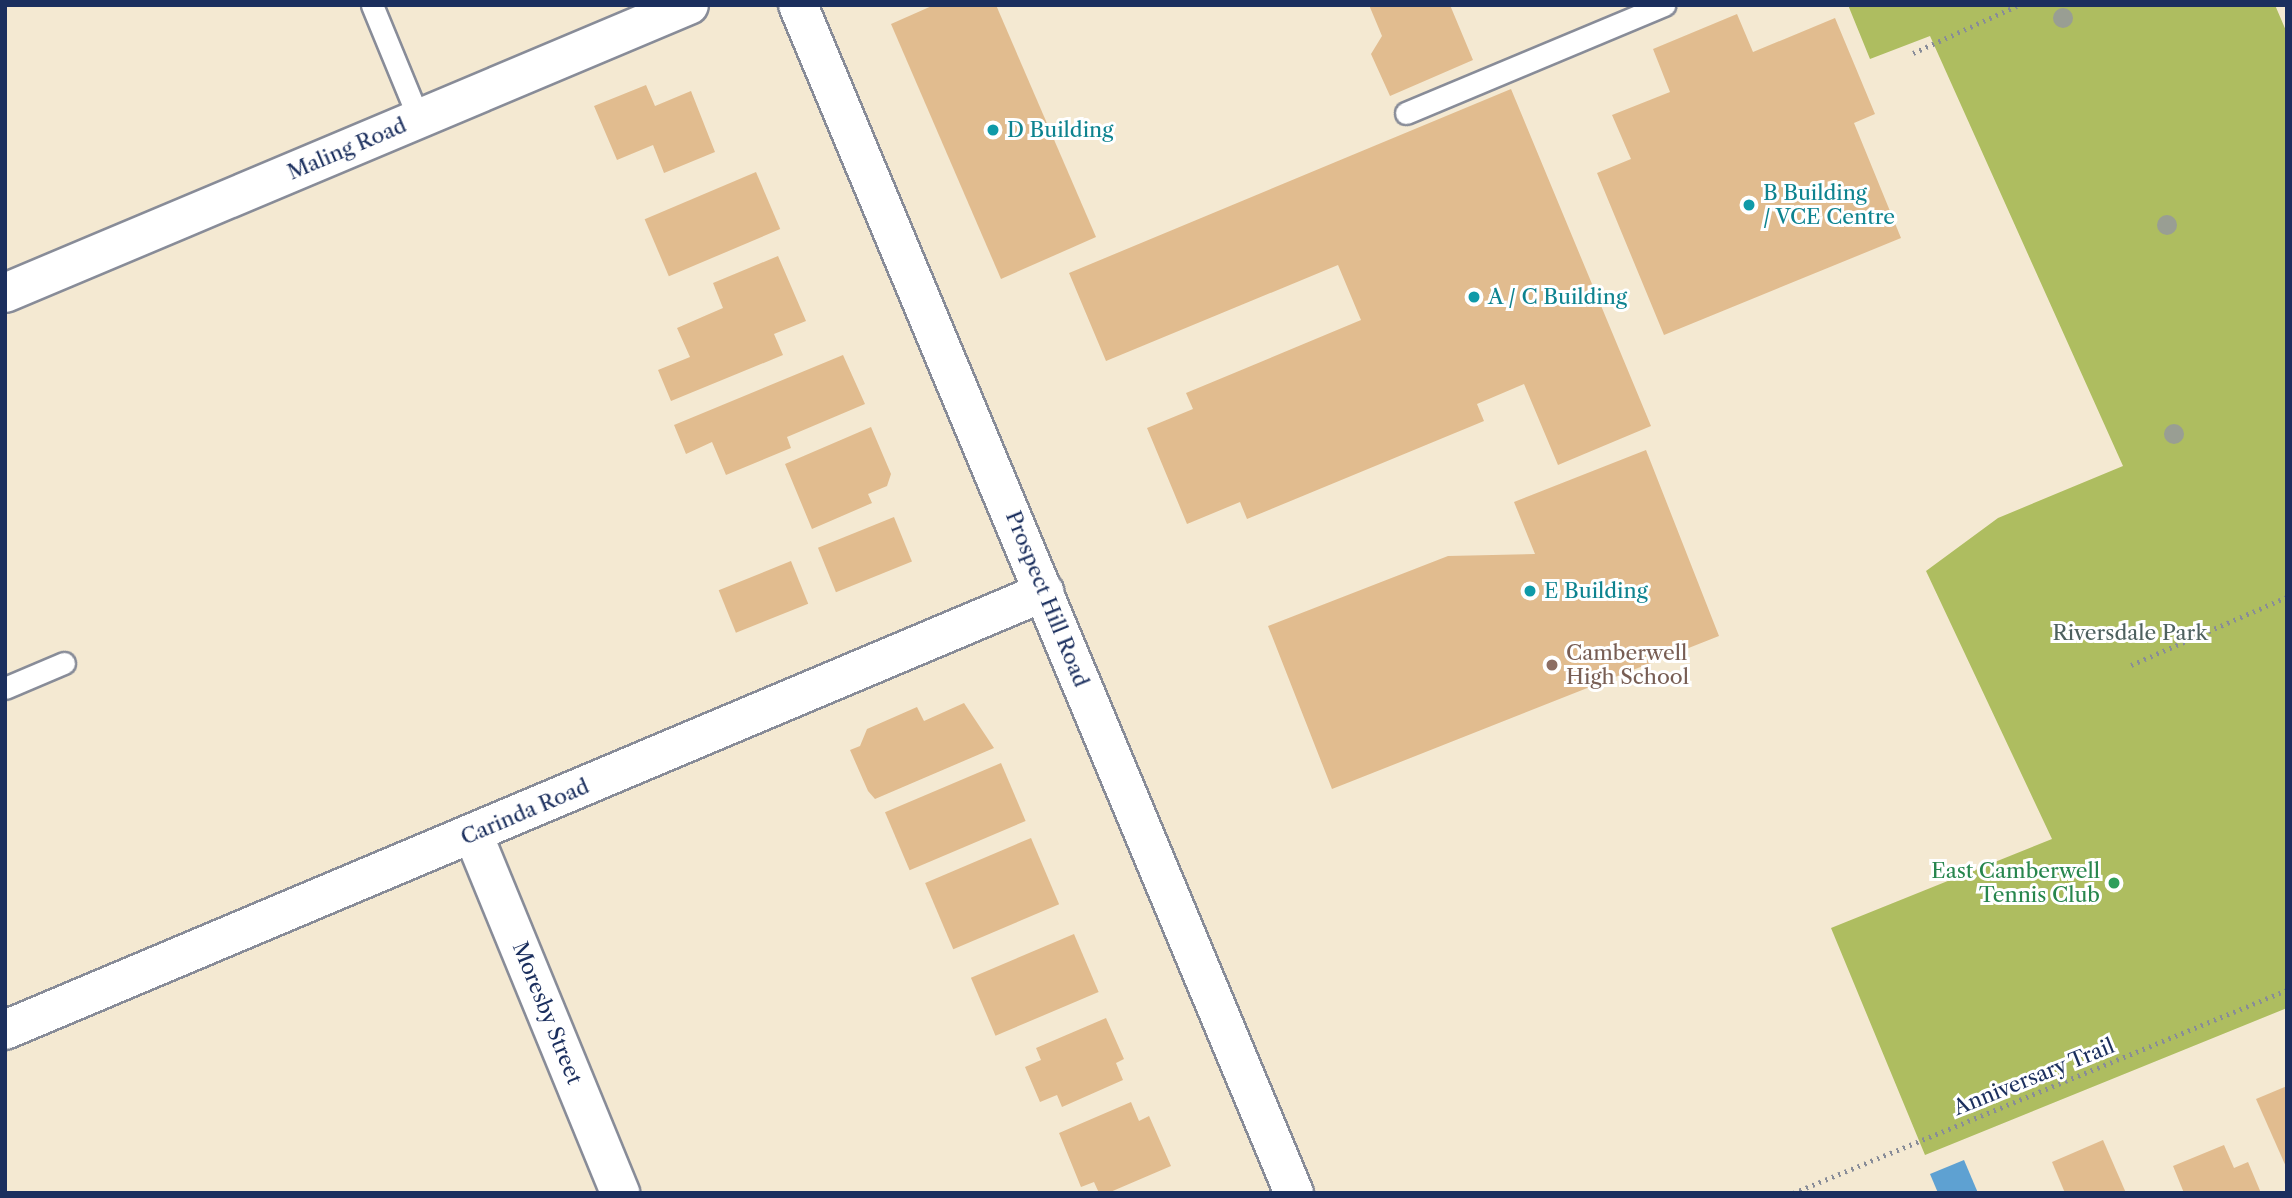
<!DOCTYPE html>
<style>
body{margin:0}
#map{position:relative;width:2292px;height:1198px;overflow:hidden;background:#f4e9d2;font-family:"Libre Caslon Text",serif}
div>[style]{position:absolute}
.green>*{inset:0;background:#aebd60}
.water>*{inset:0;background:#5ea1d2}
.building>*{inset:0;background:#e1bc8f;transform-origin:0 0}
.path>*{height:4.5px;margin-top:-2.25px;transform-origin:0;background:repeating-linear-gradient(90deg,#888c98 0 2px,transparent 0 7px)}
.roads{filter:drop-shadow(2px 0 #888c98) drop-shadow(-2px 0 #888c98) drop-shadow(0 2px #888c98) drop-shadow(0 -2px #888c98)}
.lane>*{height:21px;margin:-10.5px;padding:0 10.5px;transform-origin:10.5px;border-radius:10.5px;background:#fff}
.street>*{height:38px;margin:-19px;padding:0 19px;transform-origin:19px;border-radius:19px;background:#fff}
.secondary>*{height:38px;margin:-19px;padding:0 19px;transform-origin:19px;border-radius:19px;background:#fff}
.trees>*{width:20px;height:20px;margin:-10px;border-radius:50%;background:#999e93}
.dots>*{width:19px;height:19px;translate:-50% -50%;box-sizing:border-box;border:4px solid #fff;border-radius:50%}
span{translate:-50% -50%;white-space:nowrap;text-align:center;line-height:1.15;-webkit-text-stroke:6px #fff;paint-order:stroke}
.culture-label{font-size:21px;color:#0d838f}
.left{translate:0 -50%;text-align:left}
.street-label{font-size:21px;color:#1b2f5e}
.park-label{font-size:21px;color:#4e615f}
.education-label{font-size:21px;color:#785e54}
.leisure-label{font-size:21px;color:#27864d}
.right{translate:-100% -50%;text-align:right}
.frame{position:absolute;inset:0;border:7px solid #1b2f5e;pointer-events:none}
</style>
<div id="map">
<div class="green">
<i style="clip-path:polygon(1848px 5px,2275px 5px,2287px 33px,2287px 1008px,1925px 1155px,1831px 928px,2052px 839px,1926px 571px,1998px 518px,2123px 466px,1930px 36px,1870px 59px)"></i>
</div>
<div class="water">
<i style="clip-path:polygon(1964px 1160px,1978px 1193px,1938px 1193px,1930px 1174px)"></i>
</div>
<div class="building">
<i style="clip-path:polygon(934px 5px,996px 5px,1096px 237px,1001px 279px,891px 24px)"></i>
<i style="clip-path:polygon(1369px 5px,1450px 5px,1473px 60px,1390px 96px,1371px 54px,1382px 36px)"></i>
<i style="clip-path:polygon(1737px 14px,1753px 52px,1835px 18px,1875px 114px,1854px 123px,1901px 238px,1664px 335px,1597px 173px,1631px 159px,1612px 115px,1670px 92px,1653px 49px)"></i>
<i style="clip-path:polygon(646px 85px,655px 106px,691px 91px,715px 152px,664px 173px,653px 145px,617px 160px,594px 106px)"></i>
<i style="clip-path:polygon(1511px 89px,1651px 426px,1558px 465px,1524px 384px,1477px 404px,1484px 421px,1247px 519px,1240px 502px,1187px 524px,1147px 428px,1193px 409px,1186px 393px,1361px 320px,1338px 265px,1106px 361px,1069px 273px)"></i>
<i style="left:756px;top:172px;width:62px;height:121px;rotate:67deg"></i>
<i style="clip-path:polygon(778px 256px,806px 321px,774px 334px,783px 355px,671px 401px,658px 370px,690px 357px,677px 328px,723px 308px,713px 283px)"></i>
<i style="clip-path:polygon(843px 355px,865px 404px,787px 437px,791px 448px,726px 475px,712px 442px,686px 454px,674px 425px)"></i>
<i style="clip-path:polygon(871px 427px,891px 474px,887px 486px,868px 494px,872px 503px,812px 529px,785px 464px)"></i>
<i style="clip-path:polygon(1646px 450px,1719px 636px,1332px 789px,1268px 626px,1448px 556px,1535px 554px,1514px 502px)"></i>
<i style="left:894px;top:517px;width:48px;height:82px;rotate:68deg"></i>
<i style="left:791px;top:561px;width:46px;height:78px;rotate:68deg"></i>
<i style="clip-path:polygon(964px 703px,994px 748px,875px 799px,868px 791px,850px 750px,860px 746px,867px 729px,917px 707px,924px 721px)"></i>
<i style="left:1001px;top:763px;width:63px;height:126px;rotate:67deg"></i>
<i style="left:1031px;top:838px;width:72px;height:115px;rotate:67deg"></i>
<i style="left:1074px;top:934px;width:63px;height:112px;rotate:67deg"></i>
<i style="clip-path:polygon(1106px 1018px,1124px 1059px,1116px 1063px,1123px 1080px,1062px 1107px,1057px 1095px,1040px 1102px,1025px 1067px,1041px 1060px,1036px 1048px)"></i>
<i style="clip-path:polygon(2287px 1086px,2287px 1169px,2256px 1099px)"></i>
<i style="clip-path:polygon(1131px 1102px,1139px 1121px,1149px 1116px,1171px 1166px,1108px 1193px,1099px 1193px,1094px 1182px,1081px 1187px,1059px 1133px)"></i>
<i style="clip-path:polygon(2103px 1140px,2126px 1193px,2065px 1193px,2052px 1162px)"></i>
<i style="clip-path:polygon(2224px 1145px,2234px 1168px,2248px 1162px,2261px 1193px,2184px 1193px,2173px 1166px)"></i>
</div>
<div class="path">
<i style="left:1913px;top:53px;width:116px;rotate:-24.4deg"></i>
<i style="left:2131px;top:665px;width:170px;rotate:-23.6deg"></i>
<i style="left:1793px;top:1193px;width:534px;rotate:-22.34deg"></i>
</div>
<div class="roads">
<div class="lane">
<i style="left:372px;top:5px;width:123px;rotate:67.6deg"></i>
<i style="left:1406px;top:113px;width:280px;rotate:-22.7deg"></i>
<i style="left:5px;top:688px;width:64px;rotate:-23deg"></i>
</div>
<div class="street">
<i style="left:473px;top:834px;width:388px;rotate:67.7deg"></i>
<i style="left:5px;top:1030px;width:1128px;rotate:-22.86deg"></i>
</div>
<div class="secondary">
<i style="left:798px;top:5px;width:1287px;rotate:67.34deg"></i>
<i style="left:5px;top:293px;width:742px;rotate:-22.83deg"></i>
</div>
</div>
<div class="trees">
<i style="left:2063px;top:18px"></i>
<i style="left:2167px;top:225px"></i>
<i style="left:2174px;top:434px"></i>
</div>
<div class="dots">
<i style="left:993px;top:130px;background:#0f9aa8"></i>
<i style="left:1749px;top:205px;background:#0f9aa8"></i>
<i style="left:1474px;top:297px;background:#0f9aa8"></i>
<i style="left:1530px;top:591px;background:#0f9aa8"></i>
<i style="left:1552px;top:665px;background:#8d6e63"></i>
<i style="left:2114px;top:883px;background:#2e9e5b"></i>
</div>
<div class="culture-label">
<span class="left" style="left:1007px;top:130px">D Building</span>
<span class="left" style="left:1763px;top:205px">B Building<br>/ VCE Centre</span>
<span class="left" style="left:1488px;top:297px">A / C Building</span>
<span class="left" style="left:1544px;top:591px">E Building</span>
</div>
<div class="street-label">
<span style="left:347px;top:149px;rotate:-23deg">Maling Road</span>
<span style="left:1047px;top:599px;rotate:68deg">Prospect Hill Road</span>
<span style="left:525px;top:812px;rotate:-23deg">Carinda Road</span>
<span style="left:547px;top:1013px;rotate:68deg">Moresby Street</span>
<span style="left:2034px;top:1077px;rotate:-22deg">Anniversary Trail</span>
</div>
<div class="park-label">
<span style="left:2130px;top:633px">Riversdale Park</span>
</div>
<div class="education-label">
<span class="left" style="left:1566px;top:665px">Camberwell<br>High School</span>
</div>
<div class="leisure-label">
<span class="right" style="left:2100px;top:883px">East Camberwell<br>Tennis Club</span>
</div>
<div class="frame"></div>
</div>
